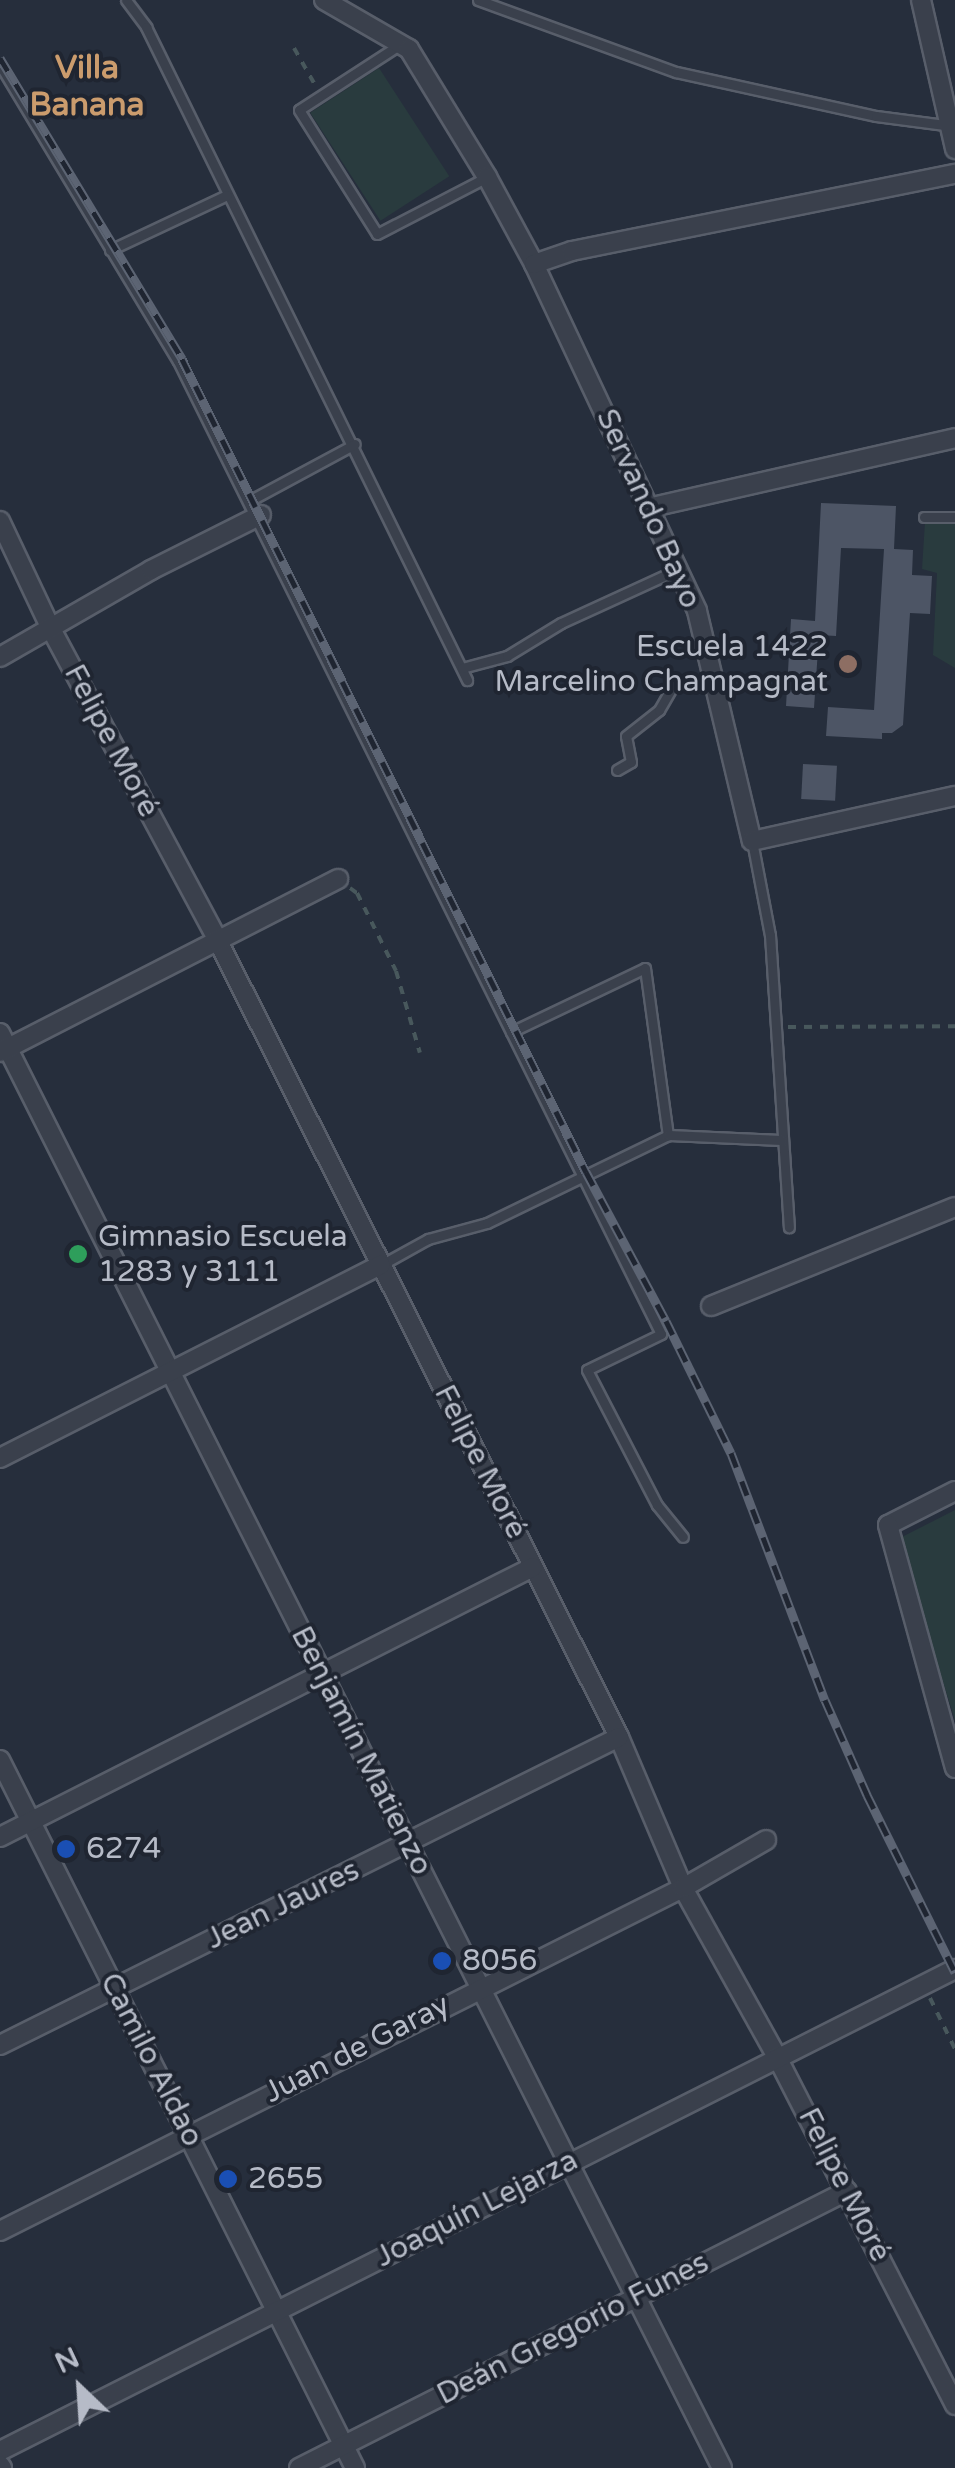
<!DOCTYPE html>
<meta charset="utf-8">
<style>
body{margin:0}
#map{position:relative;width:955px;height:2468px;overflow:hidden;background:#262e3c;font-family:"Varela Round",sans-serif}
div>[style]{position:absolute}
.green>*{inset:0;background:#293b3e;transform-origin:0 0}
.building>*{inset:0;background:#4d5565;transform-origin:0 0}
.path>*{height:4px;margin-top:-2px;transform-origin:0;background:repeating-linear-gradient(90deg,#48585c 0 8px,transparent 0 16px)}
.roads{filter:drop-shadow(2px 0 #585e6a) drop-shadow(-2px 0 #585e6a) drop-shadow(0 2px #585e6a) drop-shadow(0 -2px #585e6a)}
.service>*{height:9px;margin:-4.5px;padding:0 4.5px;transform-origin:4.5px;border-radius:4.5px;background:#3a404c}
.minor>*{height:18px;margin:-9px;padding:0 9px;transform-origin:9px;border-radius:9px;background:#3a404c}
.rail>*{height:9px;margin-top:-4.5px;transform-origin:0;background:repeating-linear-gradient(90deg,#1f2531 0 15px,#5c6473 0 30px);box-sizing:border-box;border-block:2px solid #5c6473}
.dots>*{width:28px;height:28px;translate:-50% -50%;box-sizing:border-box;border:5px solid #1f2531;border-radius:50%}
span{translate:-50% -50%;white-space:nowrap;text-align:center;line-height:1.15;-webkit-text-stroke:8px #1f2531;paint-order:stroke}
.street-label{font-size:30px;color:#b6bbc7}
.poi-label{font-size:30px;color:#b6bbc7}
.right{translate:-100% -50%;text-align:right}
.left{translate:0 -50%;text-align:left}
.neighbourhood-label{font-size:32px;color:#cb9c6d;font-weight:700}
.north{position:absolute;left:30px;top:2338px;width:100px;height:100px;-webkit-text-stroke:8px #1f2531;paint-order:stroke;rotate:335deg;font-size:28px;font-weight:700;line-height:40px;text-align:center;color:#b6bbc7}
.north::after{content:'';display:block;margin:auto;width:35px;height:45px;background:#b6bbc7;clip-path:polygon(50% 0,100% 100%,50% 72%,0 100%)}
</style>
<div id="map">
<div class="green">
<i style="left:379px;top:68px;width:129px;height:82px;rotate:57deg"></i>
<i style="clip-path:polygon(925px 522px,955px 524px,955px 668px,933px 655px,937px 573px,922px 569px)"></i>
<i style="clip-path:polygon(955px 1510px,955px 1720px,898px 1539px)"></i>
</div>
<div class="building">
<i style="clip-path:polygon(821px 503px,896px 506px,894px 549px,913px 550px,912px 575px,932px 576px,930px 614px,910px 613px,903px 725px,892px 733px,882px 733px,882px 739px,826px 736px,828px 707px,874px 710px,884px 549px,841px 548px,836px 636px,819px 635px,814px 708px,786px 706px,791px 619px,815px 621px)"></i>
<i style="left:803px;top:764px;width:34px;height:35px;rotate:3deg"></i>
</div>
<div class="path">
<i style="left:294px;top:48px;width:40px;rotate:60.3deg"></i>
<i style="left:350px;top:888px;width:9px;rotate:36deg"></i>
<i style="left:357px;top:893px;width:87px;rotate:63.4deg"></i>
<i style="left:396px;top:971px;width:85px;rotate:73.7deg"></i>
<i style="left:788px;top:1027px;width:167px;rotate:-0.3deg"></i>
<i style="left:930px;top:1998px;width:57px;rotate:63.9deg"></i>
</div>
<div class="roads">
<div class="service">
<i style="left:126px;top:0;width:34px;rotate:53deg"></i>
<i style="left:146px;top:27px;width:728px;rotate:63.82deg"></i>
<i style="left:478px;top:0;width:211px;rotate:20deg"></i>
<i style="left:676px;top:72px;width:205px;rotate:12.4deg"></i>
<i style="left:876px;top:116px;width:77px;rotate:7.5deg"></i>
<i style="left:399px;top:45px;width:119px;rotate:147deg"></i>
<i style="left:299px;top:110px;width:146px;rotate:57.8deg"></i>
<i style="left:377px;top:234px;width:124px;rotate:-27.4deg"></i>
<i style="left:0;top:65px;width:345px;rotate:59deg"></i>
<i style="left:178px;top:361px;width:1086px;rotate:63.6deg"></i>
<i style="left:661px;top:1334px;width:82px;rotate:154.1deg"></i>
<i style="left:587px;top:1370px;width:152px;rotate:62.6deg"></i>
<i style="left:657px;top:1505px;width:41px;rotate:50.9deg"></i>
<i style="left:110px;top:250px;width:129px;rotate:-25.2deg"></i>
<i style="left:249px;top:501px;width:120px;rotate:-28.3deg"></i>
<i style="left:924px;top:517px;width:31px"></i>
<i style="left:462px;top:668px;width:47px;rotate:-14.9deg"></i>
<i style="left:507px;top:656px;width:63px;rotate:-31.4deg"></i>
<i style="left:561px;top:623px;width:128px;rotate:-24.6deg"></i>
<i style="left:617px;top:770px;width:16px;rotate:-30deg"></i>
<i style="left:631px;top:762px;width:26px;rotate:-101deg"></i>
<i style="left:626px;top:736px;width:42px;rotate:-38.2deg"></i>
<i style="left:659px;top:710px;width:28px;rotate:-60deg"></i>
<i style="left:673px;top:686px;width:39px;rotate:-12deg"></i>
<i style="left:752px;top:841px;width:96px;rotate:79.2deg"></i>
<i style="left:770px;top:935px;width:293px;rotate:86.3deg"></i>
<i style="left:511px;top:1032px;width:148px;rotate:-25.5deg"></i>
<i style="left:645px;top:968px;width:169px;rotate:82.2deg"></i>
<i style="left:381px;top:1265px;width:54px;rotate:-29deg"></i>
<i style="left:428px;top:1239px;width:61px;rotate:-15.2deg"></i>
<i style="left:487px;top:1223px;width:201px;rotate:-25.9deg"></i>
<i style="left:668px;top:1135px;width:114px;rotate:2.5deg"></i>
</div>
<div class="minor">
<i style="left:324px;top:0;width:98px;rotate:30deg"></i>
<i style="left:409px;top:49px;width:150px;rotate:58.6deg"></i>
<i style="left:487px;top:177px;width:99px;rotate:61.6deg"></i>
<i style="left:534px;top:264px;width:383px;rotate:64.8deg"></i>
<i style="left:697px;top:611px;width:236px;rotate:76.6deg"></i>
<i style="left:752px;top:841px;width:208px;rotate:-12.5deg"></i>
<i style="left:921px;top:0;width:153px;rotate:77.1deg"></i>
<i style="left:534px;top:264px;width:40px;rotate:-18.9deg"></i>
<i style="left:572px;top:251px;width:391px;rotate:-11.4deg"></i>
<i style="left:648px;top:508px;width:315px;rotate:-12.8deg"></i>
<i style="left:0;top:521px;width:119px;rotate:64.7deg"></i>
<i style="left:51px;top:629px;width:354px;rotate:61.8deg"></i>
<i style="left:218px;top:941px;width:891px;rotate:63.26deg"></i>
<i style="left:619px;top:1737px;width:164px;rotate:67deg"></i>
<i style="left:683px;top:1888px;width:193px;rotate:60.9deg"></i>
<i style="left:777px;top:2057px;width:391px;rotate:62.9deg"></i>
<i style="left:0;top:657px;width:174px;rotate:-29.9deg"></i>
<i style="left:151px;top:570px;width:123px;rotate:-26.6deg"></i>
<i style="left:0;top:1033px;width:1606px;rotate:63.29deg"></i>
<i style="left:0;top:1052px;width:380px;rotate:-27.1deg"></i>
<i style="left:711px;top:1306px;width:263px;rotate:-22.1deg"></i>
<i style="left:0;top:1458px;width:427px;rotate:-26.9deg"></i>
<i style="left:955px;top:1491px;width:75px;rotate:153.1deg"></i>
<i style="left:888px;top:1525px;width:252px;rotate:74.6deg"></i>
<i style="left:0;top:1760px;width:792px;rotate:63.37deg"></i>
<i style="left:0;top:1837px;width:597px;rotate:-26.87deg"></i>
<i style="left:0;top:2045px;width:691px;rotate:-26.45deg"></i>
<i style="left:0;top:2231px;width:764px;rotate:-26.67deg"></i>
<i style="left:683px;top:1888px;width:96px;rotate:-30deg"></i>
<i style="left:0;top:2451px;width:1070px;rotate:-26.78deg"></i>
<i style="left:0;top:2465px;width:4px;rotate:56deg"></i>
<i style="left:299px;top:2468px;width:614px;rotate:-26.82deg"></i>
</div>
</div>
<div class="rail">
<i style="left:0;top:58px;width:352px;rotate:58.8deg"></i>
<i style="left:182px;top:359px;width:908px;rotate:63.58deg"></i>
<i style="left:586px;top:1172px;width:169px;rotate:61.8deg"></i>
<i style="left:666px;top:1321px;width:147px;rotate:63.8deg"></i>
<i style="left:731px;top:1453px;width:264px;rotate:69.2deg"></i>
<i style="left:825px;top:1700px;width:104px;rotate:66.1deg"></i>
<i style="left:867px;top:1795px;width:198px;rotate:63.6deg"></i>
</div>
<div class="dots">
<i style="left:848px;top:664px;background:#8d6e63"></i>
<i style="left:78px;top:1254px;background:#2e9e5b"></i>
<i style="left:66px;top:1849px;background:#1a4fb4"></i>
<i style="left:442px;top:1961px;background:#1a4fb4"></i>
<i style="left:228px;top:2179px;background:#1a4fb4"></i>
</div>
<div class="street-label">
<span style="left:648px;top:509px;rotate:66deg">Servando Bayo</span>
<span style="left:111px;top:741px;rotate:62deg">Felipe Moré</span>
<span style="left:480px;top:1462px;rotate:63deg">Felipe Moré</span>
<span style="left:361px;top:1751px;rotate:63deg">Benjamín Matienzo</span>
<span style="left:283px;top:1905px;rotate:-26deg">Jean Jaures</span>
<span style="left:357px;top:2049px;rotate:-27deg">Juan de Garay</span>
<span style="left:151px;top:2060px;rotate:63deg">Camilo Aldao</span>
<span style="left:844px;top:2185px;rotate:63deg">Felipe Moré</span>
<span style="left:477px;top:2209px;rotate:-27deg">Joaquín Lejarza</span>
<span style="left:573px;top:2329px;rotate:-27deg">Deán Gregorio Funes</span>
</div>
<div class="poi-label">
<span class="right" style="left:828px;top:664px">Escuela 1422<br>Marcelino Champagnat</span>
<span class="left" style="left:98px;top:1254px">Gimnasio Escuela<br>1283 y 3111</span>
<span class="left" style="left:86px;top:1849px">6274</span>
<span class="left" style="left:462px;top:1961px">8056</span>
<span class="left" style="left:248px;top:2179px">2655</span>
</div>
<div class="neighbourhood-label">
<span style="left:87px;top:87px">Villa<br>Banana</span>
</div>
<div class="north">N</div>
</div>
